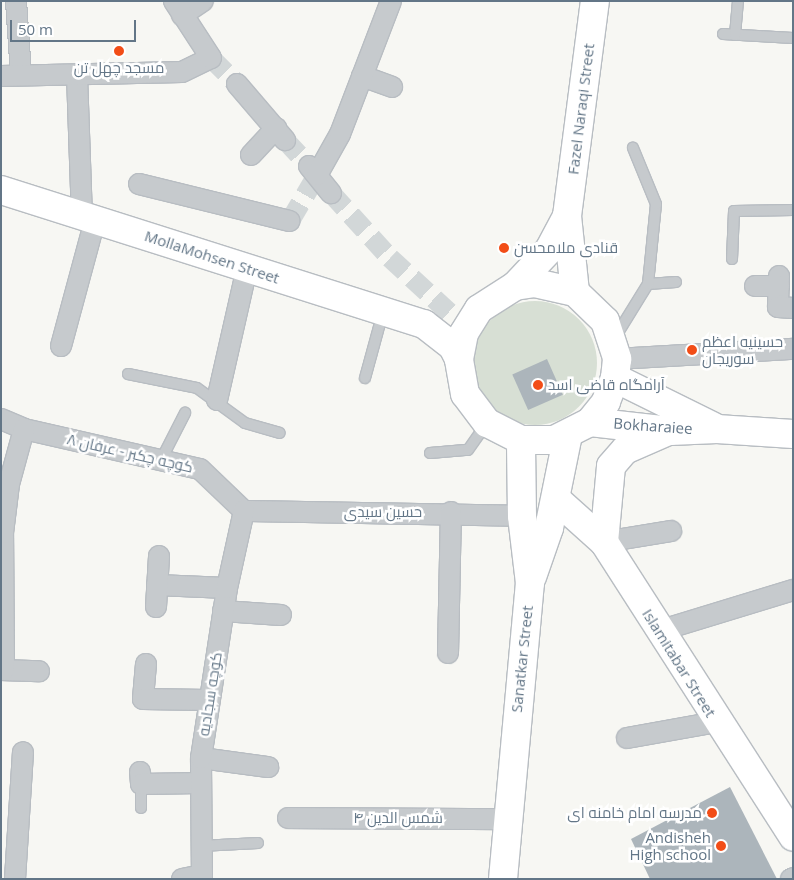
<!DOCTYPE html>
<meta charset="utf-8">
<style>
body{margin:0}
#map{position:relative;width:794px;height:880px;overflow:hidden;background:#f7f7f3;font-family:"Open Sans",Cairo,sans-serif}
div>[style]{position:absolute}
.green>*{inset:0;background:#d7dfd4}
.round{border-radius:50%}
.building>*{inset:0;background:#acb5bb;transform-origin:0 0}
.street-tunnel>*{height:20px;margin-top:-10px;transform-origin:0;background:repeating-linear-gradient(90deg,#d2d7d8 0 20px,transparent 0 30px)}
.roads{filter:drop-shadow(1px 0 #b8bdc2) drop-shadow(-1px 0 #b8bdc2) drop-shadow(0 1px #b8bdc2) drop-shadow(0 -1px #b8bdc2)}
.lane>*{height:10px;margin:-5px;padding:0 5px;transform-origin:5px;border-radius:5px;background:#c6cacd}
.street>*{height:20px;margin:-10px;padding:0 10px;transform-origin:10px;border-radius:10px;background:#c6cacd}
.secondary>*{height:28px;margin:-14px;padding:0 14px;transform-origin:14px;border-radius:14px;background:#fff}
.dots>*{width:14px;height:14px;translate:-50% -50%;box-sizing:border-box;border:2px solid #fff;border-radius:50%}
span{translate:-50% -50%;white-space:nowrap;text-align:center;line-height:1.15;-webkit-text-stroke:5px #fff;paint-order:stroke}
.poi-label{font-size:15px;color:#637687}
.left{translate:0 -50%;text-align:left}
.right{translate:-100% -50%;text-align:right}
.street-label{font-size:15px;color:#637687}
.frame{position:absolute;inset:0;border:2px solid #637687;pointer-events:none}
.scale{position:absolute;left:10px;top:20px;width:126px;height:22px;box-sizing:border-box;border:2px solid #637687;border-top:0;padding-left:6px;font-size:15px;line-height:18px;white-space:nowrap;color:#637687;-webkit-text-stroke:4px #fff;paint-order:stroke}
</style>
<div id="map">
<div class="green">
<i class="round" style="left:473px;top:301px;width:124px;height:124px"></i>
</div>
<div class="building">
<i style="left:547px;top:359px;width:39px;height:38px;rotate:66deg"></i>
<i style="clip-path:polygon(730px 787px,777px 879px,650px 879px,631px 839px)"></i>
</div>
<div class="street-tunnel">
<i style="left:211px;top:58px;width:37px;rotate:45deg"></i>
<i style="left:285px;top:140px;width:35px;rotate:47deg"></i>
<i style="left:331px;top:193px;width:88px;rotate:47.8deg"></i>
<i style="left:390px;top:258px;width:88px;rotate:42.7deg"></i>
<i style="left:290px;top:221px;width:53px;rotate:-59.6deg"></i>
</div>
<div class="roads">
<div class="lane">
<i style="left:723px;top:34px;width:70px;rotate:3.3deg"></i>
<i style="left:735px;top:35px;width:34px;rotate:-85deg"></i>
<i style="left:732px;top:259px;width:48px;rotate:-87.6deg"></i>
<i style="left:734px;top:211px;width:59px;rotate:-1deg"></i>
<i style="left:648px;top:284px;width:28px;rotate:-4deg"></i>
<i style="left:614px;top:339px;width:65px;rotate:-58.3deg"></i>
<i style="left:648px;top:284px;width:80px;rotate:-84.3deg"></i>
<i style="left:656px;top:204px;width:61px;rotate:-112.3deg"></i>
<i style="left:128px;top:374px;width:70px;rotate:11.5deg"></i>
<i style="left:197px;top:388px;width:59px;rotate:36.1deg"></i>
<i style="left:245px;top:423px;width:36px;rotate:16deg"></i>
<i style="left:365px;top:378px;width:68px;rotate:-74.7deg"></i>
<i style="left:430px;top:453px;width:38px;rotate:-5deg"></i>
<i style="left:468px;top:450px;width:32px;rotate:-55deg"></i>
<i style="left:162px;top:458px;width:51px;rotate:-62.9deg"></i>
<i style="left:141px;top:784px;width:24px;rotate:90deg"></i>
<i style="left:200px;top:846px;width:58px;rotate:-3deg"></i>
</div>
<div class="street">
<i style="left:16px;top:1px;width:74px;rotate:86.1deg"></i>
<i style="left:182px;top:15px;width:25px;rotate:-34deg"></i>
<i style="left:77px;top:75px;width:140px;rotate:88deg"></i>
<i style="left:1px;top:76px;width:181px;rotate:-1.3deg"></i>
<i style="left:182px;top:72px;width:32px;rotate:-26deg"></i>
<i style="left:211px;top:58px;width:68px;rotate:-123deg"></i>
<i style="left:362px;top:76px;width:32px;rotate:20deg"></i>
<i style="left:237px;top:84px;width:74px;rotate:49.4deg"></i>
<i style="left:251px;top:155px;width:37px;rotate:-47deg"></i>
<i style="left:309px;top:166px;width:35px;rotate:51deg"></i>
<i style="left:317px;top:175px;width:47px;rotate:-60.7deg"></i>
<i style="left:340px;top:134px;width:142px;rotate:-69deg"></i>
<i style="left:139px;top:184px;width:155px;rotate:13.8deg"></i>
<i style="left:779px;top:276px;width:31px;rotate:92deg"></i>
<i style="left:778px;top:307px;width:15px;rotate:4deg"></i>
<i style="left:755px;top:286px;width:24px"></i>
<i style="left:61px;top:346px;width:131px;rotate:-74.9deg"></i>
<i style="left:617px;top:359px;width:176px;rotate:-3.3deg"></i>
<i style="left:217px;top:400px;width:135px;rotate:-77.2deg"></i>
<i style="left:1px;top:419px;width:25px;rotate:23deg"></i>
<i style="left:24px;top:429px;width:180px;rotate:12.8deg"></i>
<i style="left:200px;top:469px;width:61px;rotate:43.7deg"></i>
<i style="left:244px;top:511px;width:278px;rotate:1deg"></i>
<i style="left:604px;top:542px;width:68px;rotate:-9.3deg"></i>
<i style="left:157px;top:585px;width:70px;rotate:2.5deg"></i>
<i style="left:156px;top:607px;width:51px;rotate:-86.6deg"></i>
<i style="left:223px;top:611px;width:58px;rotate:3.9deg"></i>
<i style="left:659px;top:631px;width:140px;rotate:-17deg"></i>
<i style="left:448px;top:653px;width:141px;rotate:-88.8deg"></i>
<i style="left:146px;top:664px;width:35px;rotate:95deg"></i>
<i style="left:143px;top:699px;width:65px;rotate:0.9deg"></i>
<i style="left:1px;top:670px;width:38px;rotate:2deg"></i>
<i style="left:4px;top:670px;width:137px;rotate:-90.4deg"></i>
<i style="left:3px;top:533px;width:49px;rotate:-83deg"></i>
<i style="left:9px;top:484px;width:57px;rotate:-74.7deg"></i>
<i style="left:627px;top:738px;width:90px;rotate:-10.2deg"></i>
<i style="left:201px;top:758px;width:68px;rotate:7.7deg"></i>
<i style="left:140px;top:772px;width:12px;rotate:85deg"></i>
<i style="left:141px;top:784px;width:59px;rotate:-1deg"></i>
<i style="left:288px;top:818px;width:220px;rotate:0.3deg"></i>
<i style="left:15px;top:879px;width:127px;rotate:-86.4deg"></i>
<i style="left:182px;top:879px;width:20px;rotate:-11deg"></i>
<i style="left:202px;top:879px;width:121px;rotate:-90.5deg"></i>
<i style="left:201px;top:758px;width:172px;rotate:-81.3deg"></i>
<i style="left:227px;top:588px;width:79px;rotate:-77.6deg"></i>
<i style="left:791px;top:879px;width:2px;rotate:-27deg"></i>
</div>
<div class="secondary">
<i style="left:1px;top:190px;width:444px;rotate:17.6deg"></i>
<i style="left:424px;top:324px;width:37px;rotate:38deg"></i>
<i style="left:453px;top:347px;width:13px;rotate:63deg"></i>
<i style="left:567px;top:216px;width:217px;rotate:-82.6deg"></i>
<i style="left:515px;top:286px;width:20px;rotate:-9deg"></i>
<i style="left:535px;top:283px;width:41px;rotate:12.7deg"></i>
<i style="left:575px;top:292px;width:42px;rotate:44deg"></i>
<i style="left:605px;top:321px;width:40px;rotate:72deg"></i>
<i style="left:617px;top:359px;width:19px;rotate:96deg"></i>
<i style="left:615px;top:378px;width:26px;rotate:111deg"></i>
<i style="left:606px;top:402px;width:26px;rotate:129deg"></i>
<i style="left:590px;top:422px;width:40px;rotate:153.4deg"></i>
<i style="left:554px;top:440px;width:33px;rotate:180deg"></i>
<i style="left:521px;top:440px;width:38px;rotate:-153deg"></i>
<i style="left:487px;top:423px;width:36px;rotate:-127deg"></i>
<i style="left:465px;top:394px;width:36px;rotate:-100deg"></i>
<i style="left:459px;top:359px;width:26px;rotate:-79deg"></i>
<i style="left:464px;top:333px;width:28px;rotate:-58deg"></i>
<i style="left:479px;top:309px;width:43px;rotate:-32.6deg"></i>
<i style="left:515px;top:286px;width:50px;rotate:-46.6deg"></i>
<i style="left:549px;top:250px;width:38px;rotate:-62deg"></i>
<i style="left:567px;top:216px;width:76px;rotate:84deg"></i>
<i style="left:615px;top:378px;width:110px;rotate:26.3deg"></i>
<i style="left:590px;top:422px;width:81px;rotate:6.4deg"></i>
<i style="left:670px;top:431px;width:47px;rotate:-2.4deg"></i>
<i style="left:717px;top:429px;width:76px;rotate:3.8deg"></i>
<i style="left:556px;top:499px;width:64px;rotate:41.9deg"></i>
<i style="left:604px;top:542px;width:350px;rotate:57.3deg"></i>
<i style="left:604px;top:542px;width:76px;rotate:-84.7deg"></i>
<i style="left:611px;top:466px;width:21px;rotate:-49deg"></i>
<i style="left:625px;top:450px;width:45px;rotate:-23.7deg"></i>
<i style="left:532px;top:577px;width:52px;rotate:-70.9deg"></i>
<i style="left:549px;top:528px;width:95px;rotate:-78.5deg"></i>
<i style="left:503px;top:879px;width:297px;rotate:-84.8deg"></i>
<i style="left:530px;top:583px;width:67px;rotate:-96.8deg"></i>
<i style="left:522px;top:516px;width:76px;rotate:-90.8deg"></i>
</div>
</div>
<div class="dots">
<i style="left:119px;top:51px;background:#f24d17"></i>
<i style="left:504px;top:248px;background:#f24d17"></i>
<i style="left:692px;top:350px;background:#f24d17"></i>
<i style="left:538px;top:385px;background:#f24d17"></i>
<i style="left:712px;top:813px;background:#f24d17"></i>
<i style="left:721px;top:846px;background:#f24d17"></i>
</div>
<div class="poi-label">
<span style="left:119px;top:68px">مسجد چهل تن</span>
<span class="left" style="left:514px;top:248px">قنادی ملامحسن</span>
<span class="left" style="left:702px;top:350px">حسینیه اعظم<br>سوریجان</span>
<span class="left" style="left:548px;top:385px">آرامگاه قاضی اسد</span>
<span class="right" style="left:702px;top:813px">مدرسه امام خامنه ای</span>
<span class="right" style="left:711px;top:846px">Andisheh<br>High school</span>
</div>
<div class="street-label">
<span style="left:581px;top:109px;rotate:-83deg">Fazel Naraqi Street</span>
<span style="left:212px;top:257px;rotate:18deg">MollaMohsen Street</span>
<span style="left:653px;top:426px;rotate:4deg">Bokharaiee</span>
<span style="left:130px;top:453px;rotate:13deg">کوچه چکبر - عرفان ۸</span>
<span style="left:383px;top:512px">حسین سیدی</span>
<span style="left:522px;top:659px;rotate:-84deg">Sanatkar Street</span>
<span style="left:679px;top:663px;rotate:58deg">Islamitabar Street</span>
<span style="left:210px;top:694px;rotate:-81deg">کوچه سجادیه</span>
<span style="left:398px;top:818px">شمس الدین ۴</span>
</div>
<div class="frame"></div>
<div class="scale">50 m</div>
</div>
